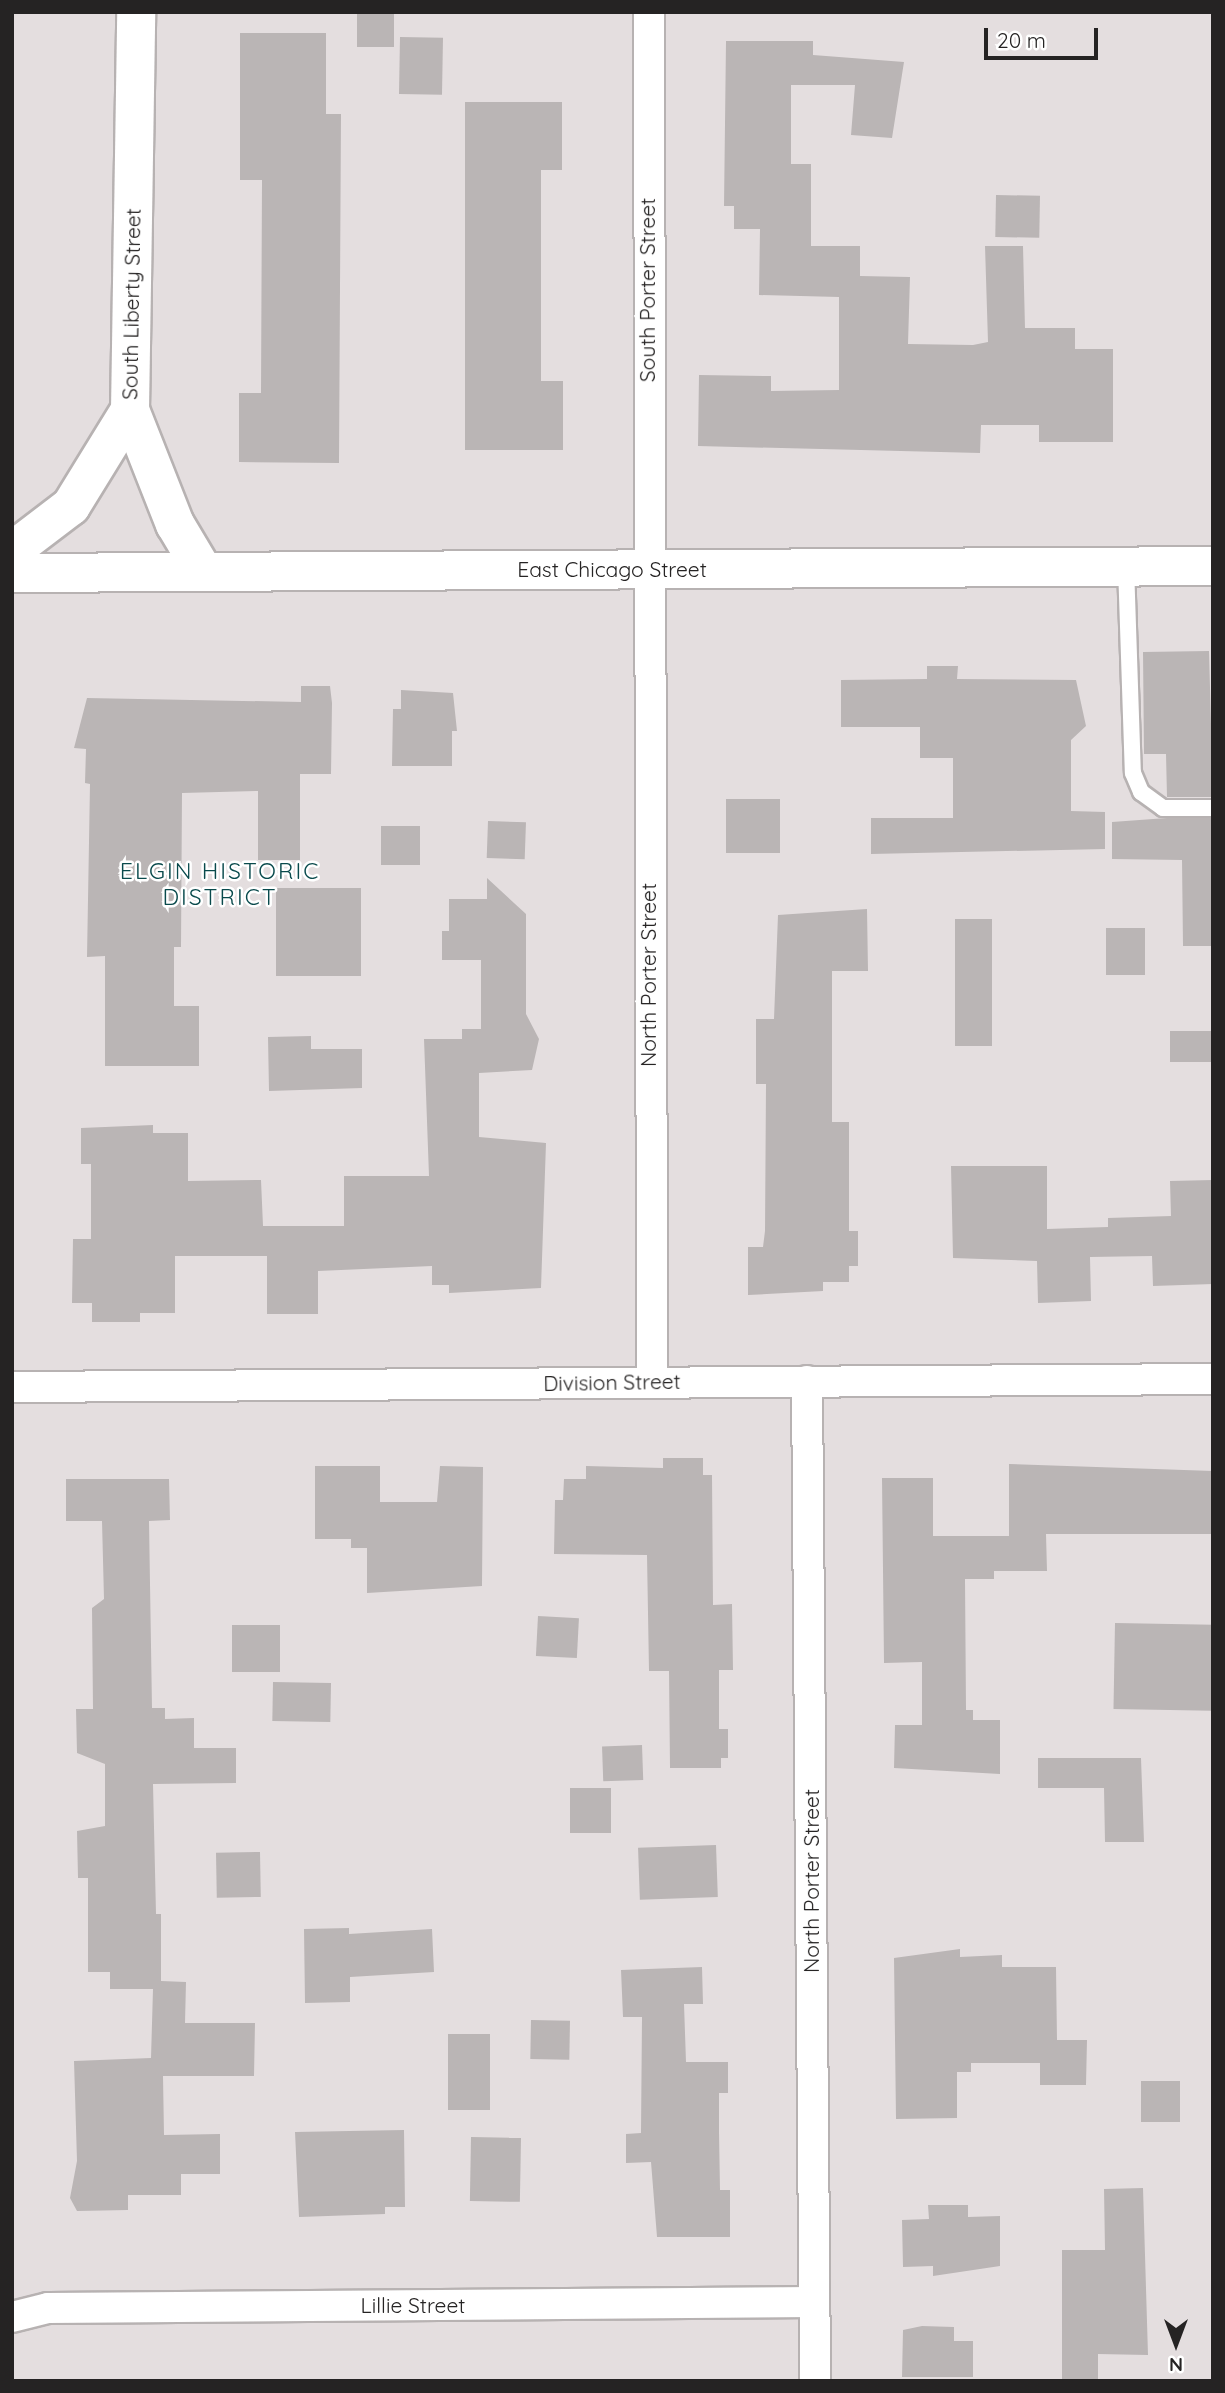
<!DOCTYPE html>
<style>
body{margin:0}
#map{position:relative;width:1225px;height:2393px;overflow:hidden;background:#e4dedf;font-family:Quicksand,sans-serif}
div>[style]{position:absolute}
.building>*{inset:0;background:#bab5b5;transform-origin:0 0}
.roads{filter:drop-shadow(2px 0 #b7b2b2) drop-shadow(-2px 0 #b7b2b2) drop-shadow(0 2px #b7b2b2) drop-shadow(0 -2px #b7b2b2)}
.service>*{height:16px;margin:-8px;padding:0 8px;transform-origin:8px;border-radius:8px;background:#fff}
.minor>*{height:30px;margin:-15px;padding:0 15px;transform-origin:15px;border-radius:15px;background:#fff}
.tertiary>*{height:38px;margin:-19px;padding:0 19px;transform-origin:19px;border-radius:19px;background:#fff}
.secondary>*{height:38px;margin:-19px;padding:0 19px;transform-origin:19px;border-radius:19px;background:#fff}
span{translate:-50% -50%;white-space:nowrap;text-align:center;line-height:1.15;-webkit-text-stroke:5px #fff;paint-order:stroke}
.street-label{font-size:21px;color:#252323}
.neighbourhood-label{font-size:23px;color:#094a4c;letter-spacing:2px}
.frame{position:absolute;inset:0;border:14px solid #252323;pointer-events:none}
.north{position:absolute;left:1141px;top:2309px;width:70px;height:70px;-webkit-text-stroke:5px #fff;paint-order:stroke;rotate:180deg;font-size:19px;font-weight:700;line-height:28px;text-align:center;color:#252323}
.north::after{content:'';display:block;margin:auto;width:24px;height:32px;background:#252323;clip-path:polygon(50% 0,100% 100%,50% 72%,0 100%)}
.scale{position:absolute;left:984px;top:28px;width:114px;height:32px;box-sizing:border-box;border:4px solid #252323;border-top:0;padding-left:9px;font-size:21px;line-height:24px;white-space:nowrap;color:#252323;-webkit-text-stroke:5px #fff;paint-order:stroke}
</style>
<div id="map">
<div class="building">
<i style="left:357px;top:12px;width:37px;height:35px"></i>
<i style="clip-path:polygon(240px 33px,326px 33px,326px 114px,341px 114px,339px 463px,239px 462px,239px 393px,261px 393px,262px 180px,240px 180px)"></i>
<i style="left:400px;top:37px;width:43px;height:57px;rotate:1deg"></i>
<i style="clip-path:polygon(726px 41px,813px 41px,813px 55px,904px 62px,892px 138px,851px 135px,855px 85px,791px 85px,791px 164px,811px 164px,811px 246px,860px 246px,860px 276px,910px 277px,908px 344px,973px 345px,988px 342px,985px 246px,1023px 246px,1025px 328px,1075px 328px,1075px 349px,1113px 349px,1113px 442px,1039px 442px,1039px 425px,981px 425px,980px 453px,698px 446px,699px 375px,771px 376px,771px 391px,839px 390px,839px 297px,759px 295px,760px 229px,734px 229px,734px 206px,724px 206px)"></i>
<i style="clip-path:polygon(465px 102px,562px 102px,562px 170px,541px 170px,541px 381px,563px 381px,563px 450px,465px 450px)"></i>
<i style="left:996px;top:195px;width:44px;height:42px;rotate:1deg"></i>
<i style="clip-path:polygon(1209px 651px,1213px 797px,1167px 797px,1166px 754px,1144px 754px,1143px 652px)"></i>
<i style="clip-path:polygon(927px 666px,958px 666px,957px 679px,1076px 680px,1086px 726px,1071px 740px,1071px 811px,1105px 812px,1105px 849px,871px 854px,871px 818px,953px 818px,953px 758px,920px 758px,920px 727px,841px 727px,841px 680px,927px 679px)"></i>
<i style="clip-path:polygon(301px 686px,330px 686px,332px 703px,331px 774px,300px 774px,300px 860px,258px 860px,258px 791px,182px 793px,181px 947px,174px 947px,174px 1006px,199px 1006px,199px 1066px,105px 1066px,105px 956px,87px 957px,90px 784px,85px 783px,86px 749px,74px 748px,87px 698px,301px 702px)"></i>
<i style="clip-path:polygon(401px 690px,453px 693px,457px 731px,452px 731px,452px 766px,392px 766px,393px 709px,401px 709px)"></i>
<i style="left:726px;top:799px;width:54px;height:54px"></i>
<i style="clip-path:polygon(1167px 818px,1213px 818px,1213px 946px,1183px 946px,1182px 860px,1112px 859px,1112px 822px)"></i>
<i style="left:488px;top:821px;width:38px;height:37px;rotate:2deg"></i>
<i style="left:381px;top:826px;width:39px;height:39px"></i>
<i style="clip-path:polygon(487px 878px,526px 914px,526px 1014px,539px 1039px,532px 1070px,479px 1073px,479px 1137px,546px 1143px,541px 1288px,449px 1293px,449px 1285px,432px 1285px,432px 1266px,318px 1271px,318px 1314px,267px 1314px,267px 1256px,175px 1256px,175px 1313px,140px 1313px,140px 1322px,92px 1322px,92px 1303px,72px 1303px,73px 1239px,91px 1239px,91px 1164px,81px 1164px,81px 1128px,153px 1125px,153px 1133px,188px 1133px,188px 1181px,261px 1180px,263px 1226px,344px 1226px,344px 1176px,429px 1176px,424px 1039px,462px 1039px,462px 1029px,481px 1029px,481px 960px,442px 960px,442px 931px,449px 931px,449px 899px,487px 899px)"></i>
<i style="left:276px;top:888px;width:85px;height:88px"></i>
<i style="clip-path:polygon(867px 909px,868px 971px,832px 971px,832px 1122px,849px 1122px,849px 1231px,858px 1231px,858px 1266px,849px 1266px,849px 1282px,823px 1282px,823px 1291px,748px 1295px,748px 1247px,763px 1247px,765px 1231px,766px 1084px,756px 1084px,756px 1019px,774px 1019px,778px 915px)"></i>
<i style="left:955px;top:919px;width:37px;height:127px"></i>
<i style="left:1106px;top:928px;width:39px;height:47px"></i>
<i style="left:1213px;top:1031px;width:31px;height:43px;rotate:90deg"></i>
<i style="clip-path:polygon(311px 1036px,311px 1049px,362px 1049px,362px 1088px,269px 1091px,268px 1037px)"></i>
<i style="clip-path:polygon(951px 1166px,1047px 1166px,1047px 1229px,1108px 1227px,1108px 1218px,1171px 1216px,1170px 1181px,1213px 1180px,1213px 1284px,1153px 1286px,1152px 1256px,1090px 1257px,1091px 1301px,1038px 1303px,1037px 1261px,953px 1258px)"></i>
<i style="clip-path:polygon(663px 1458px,703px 1458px,703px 1475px,712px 1475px,713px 1605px,732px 1604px,733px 1670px,719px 1670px,719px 1729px,728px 1729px,728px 1758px,721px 1758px,721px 1768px,670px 1768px,669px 1671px,649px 1671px,647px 1555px,554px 1554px,555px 1500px,563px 1500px,564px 1479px,586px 1479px,586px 1466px,663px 1468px)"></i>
<i style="clip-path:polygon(1009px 1464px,1213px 1471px,1213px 1534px,1046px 1534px,1047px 1571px,994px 1571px,994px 1579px,965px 1579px,966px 1710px,973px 1710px,973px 1720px,1000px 1720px,1000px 1774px,894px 1768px,895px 1725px,922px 1725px,922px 1662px,884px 1663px,882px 1478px,933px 1478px,933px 1536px,1009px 1536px)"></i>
<i style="clip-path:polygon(315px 1466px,380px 1466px,380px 1502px,437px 1502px,440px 1466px,483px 1467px,482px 1586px,367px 1593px,367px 1548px,351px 1548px,351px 1539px,315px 1539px)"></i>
<i style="clip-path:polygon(66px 1479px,169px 1479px,170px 1520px,149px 1521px,152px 1708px,165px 1708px,165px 1719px,194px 1718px,194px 1748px,236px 1748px,236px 1783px,153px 1784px,156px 1914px,161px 1914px,161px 1981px,186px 1982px,185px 2023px,255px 2023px,254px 2076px,163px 2076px,164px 2135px,220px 2134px,220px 2174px,181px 2174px,181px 2195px,128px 2195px,128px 2210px,77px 2211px,70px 2198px,77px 2161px,74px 2061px,151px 2058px,153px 1989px,110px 1989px,110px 1972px,88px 1972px,88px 1878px,78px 1878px,77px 1831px,105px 1826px,105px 1764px,77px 1753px,76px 1709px,93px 1709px,92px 1608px,104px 1599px,102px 1521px,66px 1521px)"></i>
<i style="left:538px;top:1616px;width:41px;height:40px;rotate:3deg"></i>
<i style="left:1115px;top:1623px;width:98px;height:86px;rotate:1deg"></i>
<i style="left:232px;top:1625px;width:48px;height:47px"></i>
<i style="left:273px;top:1682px;width:58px;height:39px;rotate:1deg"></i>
<i style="left:642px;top:1745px;width:35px;height:40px;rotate:88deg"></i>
<i style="clip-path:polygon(1038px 1758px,1141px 1758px,1144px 1842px,1105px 1842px,1104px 1788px,1038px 1788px)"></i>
<i style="left:570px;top:1788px;width:41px;height:45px"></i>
<i style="left:716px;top:1845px;width:52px;height:78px;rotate:88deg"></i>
<i style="left:260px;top:1852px;width:45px;height:44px;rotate:89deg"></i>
<i style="clip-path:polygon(349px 1928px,349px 1934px,432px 1929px,434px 1972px,350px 1977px,350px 2002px,305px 2003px,304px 1929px)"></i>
<i style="clip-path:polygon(960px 1949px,960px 1957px,1002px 1955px,1002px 1967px,1056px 1967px,1057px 2040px,1087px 2040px,1086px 2085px,1040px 2085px,1040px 2063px,971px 2063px,971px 2072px,957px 2072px,957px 2118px,896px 2119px,894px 1958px)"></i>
<i style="clip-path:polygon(702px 1967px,703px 2004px,684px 2004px,686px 2062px,728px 2062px,728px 2093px,719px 2093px,719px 2132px,720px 2190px,730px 2190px,730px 2237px,657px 2237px,651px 2162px,626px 2163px,626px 2134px,641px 2133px,642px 2017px,623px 2017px,621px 1970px)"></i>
<i style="left:531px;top:2020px;width:39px;height:39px;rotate:1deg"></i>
<i style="left:448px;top:2034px;width:42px;height:76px"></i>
<i style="left:1141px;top:2081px;width:39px;height:41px"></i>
<i style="clip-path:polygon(404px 2130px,405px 2207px,385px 2207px,385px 2214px,299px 2217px,295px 2132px)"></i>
<i style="left:471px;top:2137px;width:50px;height:64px;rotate:1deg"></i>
<i style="clip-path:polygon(1143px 2188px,1148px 2355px,1098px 2354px,1098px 2379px,1062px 2379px,1062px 2250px,1105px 2250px,1104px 2189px)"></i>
<i style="clip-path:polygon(928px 2205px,968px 2205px,968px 2217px,1000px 2216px,1000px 2266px,933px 2276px,933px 2266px,903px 2267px,902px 2220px,929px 2219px)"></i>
<i style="clip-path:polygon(922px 2326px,954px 2327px,954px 2341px,973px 2341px,973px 2377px,902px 2377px,903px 2330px)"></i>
</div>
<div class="roads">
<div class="service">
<i style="left:1126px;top:566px;width:207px;rotate:88.1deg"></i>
<i style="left:1133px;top:773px;width:21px;rotate:67deg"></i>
<i style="left:1141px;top:792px;width:27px;rotate:36deg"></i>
<i style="left:1163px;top:808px;width:50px"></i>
</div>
<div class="minor">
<i style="left:649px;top:12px;width:1370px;rotate:89.87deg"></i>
<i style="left:807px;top:1381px;width:1000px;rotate:89.54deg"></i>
<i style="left:12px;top:1387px;width:1201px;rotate:-0.38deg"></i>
<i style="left:12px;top:2317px;width:37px;rotate:-14deg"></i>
<i style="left:48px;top:2308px;width:766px;rotate:-0.45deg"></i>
</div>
<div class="tertiary">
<i style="left:130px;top:410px;width:123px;rotate:68.5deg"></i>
<i style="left:175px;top:524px;width:55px;rotate:59.2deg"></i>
<i style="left:12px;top:573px;width:1201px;rotate:-0.33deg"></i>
</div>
<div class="secondary">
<i style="left:12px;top:551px;width:74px;rotate:-37.3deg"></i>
<i style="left:71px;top:506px;width:113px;rotate:-58.4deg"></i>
<i style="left:130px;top:410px;width:398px;rotate:-89.1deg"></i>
</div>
</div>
<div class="street-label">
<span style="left:647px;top:290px;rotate:-90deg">South Porter Street</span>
<span style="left:131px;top:304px;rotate:-89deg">South Liberty Street</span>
<span style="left:612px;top:569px">East Chicago Street</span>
<span style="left:648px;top:975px;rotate:-90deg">North Porter Street</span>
<span style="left:612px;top:1382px;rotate:-1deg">Division Street</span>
<span style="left:811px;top:1881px;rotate:-90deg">North Porter Street</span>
<span style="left:413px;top:2305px">Lillie Street</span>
</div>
<div class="neighbourhood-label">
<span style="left:220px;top:884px">ELGIN HISTORIC<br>DISTRICT</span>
</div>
<div class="frame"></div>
<div class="north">N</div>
<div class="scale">20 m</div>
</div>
